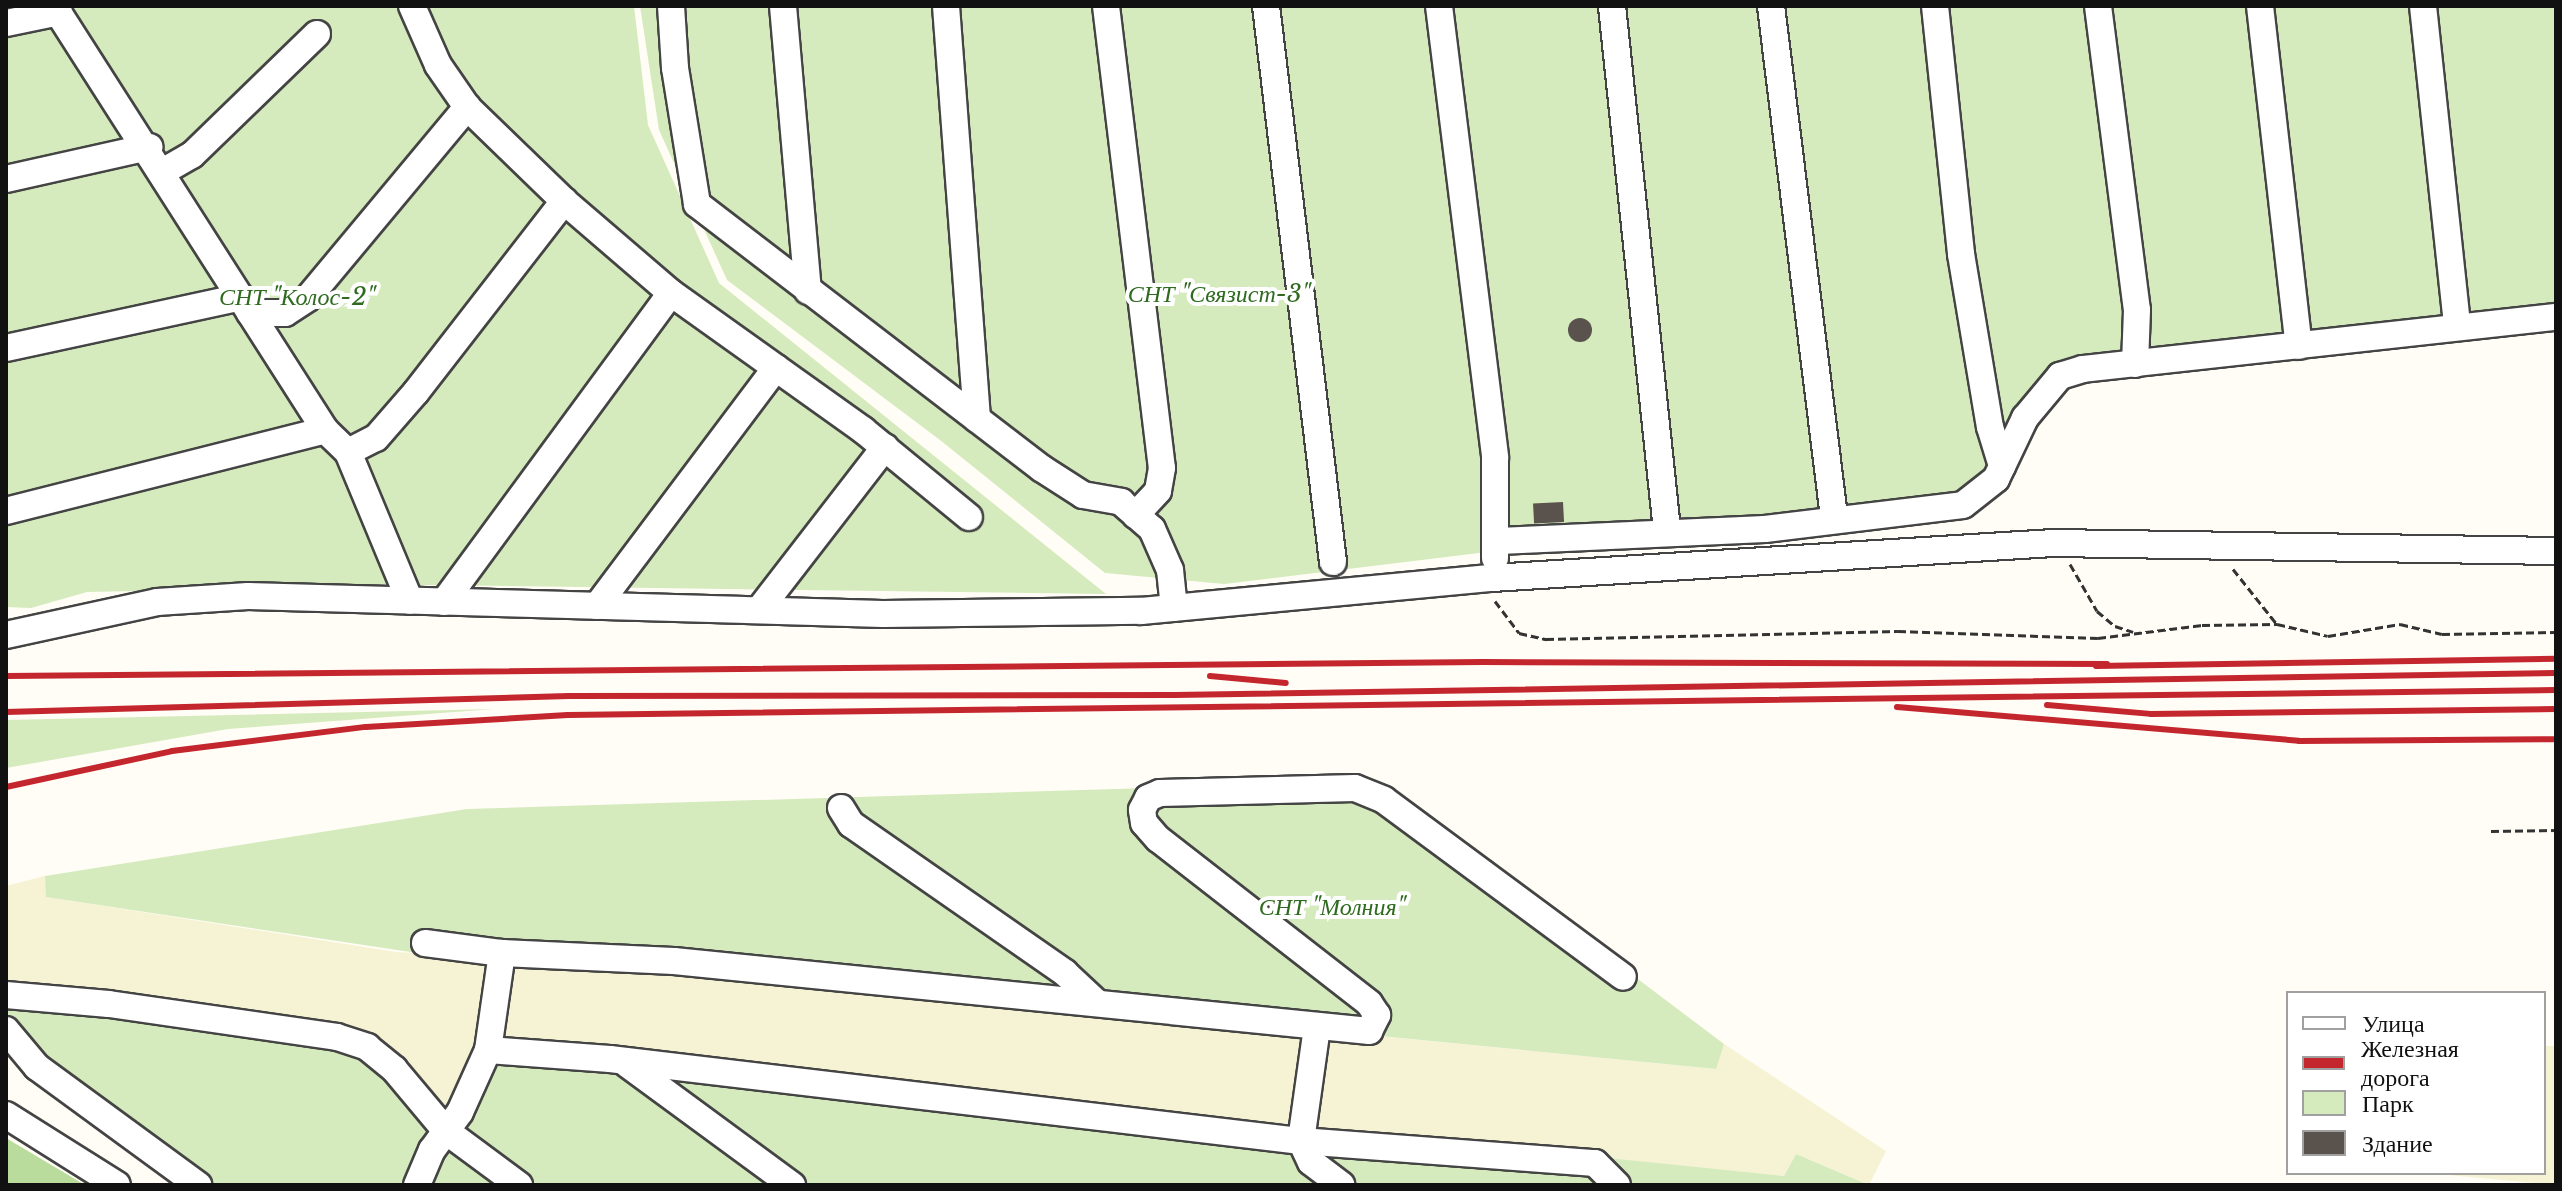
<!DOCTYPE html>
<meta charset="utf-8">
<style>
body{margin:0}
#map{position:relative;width:2562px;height:1191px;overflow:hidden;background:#fffdf5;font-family:"Libre Baskerville",serif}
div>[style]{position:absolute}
.farmland>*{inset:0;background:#f6f3d4}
.green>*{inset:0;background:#d5ebbd}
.forest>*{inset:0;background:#b9dc9c}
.building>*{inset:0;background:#5a524d;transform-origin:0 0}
.round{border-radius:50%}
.path>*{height:3px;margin-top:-1.5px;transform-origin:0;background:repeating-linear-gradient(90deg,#333 0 8px,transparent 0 12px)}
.roads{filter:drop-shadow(2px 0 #444) drop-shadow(-2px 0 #444) drop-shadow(0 2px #444) drop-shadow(0 -2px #444)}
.minor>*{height:26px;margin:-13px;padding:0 13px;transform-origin:13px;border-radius:13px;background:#fff}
.rail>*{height:6px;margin:-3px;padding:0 3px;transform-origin:3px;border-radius:3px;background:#c4262e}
span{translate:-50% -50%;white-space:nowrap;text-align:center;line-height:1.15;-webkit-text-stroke:8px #fff;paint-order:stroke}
.park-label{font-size:24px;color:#2f6b1f;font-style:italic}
.frame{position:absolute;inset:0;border:8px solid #111;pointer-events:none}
.legend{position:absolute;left:2286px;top:991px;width:260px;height:184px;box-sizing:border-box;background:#fff;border:2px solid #a0a0a0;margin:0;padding:10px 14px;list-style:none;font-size:24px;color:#111}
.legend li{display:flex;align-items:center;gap:16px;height:40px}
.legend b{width:40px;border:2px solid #a0a0a0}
</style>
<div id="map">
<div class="farmland">
<i style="clip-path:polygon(45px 876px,47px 897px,396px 952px,686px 968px,1715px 1069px,1724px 1044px,1886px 1151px,1869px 1185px,1796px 1154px,1784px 1176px,1594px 1158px,450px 1119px,335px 1029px,6px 979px,6px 886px)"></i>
<i style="clip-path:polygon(2544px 1046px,2556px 1046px,2556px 1185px,2427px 1173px,2544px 1173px)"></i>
</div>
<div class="green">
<i style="clip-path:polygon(6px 6px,634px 6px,648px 125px,719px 283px,1106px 594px,425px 585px,87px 592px,31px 608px,6px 607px)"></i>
<i style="clip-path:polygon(640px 6px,2556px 6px,2556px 324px,2068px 378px,1996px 498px,1667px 530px,1224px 584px,1105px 573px,940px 440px,727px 280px,659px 130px)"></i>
<i style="clip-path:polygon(495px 709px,228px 729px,6px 768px,6px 720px)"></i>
<i style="clip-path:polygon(1375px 781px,1724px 1044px,1716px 1069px,686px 968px,457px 959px,46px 897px,45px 876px,467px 809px)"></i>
<i style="clip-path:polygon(6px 979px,335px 1029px,449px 1118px,481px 1043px,1784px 1176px,1796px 1154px,1869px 1185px,179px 1185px,19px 1067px,6px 1050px)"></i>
</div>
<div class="forest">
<i style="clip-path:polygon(6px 1138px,85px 1185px,6px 1185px)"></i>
</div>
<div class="building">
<i class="round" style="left:1568px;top:318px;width:24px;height:24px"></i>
<i style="left:1563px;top:502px;width:20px;height:30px;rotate:87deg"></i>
</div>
<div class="path">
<i style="left:2070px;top:564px;width:54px;rotate:60.1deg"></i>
<i style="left:2097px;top:611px;width:23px;rotate:40deg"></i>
<i style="left:2115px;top:626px;width:19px;rotate:18deg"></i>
<i style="left:2233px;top:569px;width:69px;rotate:51.5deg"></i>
<i style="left:1495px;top:601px;width:40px;rotate:53deg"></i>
<i style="left:1519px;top:633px;width:28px;rotate:13deg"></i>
<i style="left:1546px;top:639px;width:352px;rotate:-1.3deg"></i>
<i style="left:1898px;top:631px;width:200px;rotate:2deg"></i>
<i style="left:2098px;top:638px;width:105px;rotate:-7.1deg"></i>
<i style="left:2202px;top:625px;width:75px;rotate:-0.8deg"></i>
<i style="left:2277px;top:624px;width:52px;rotate:13.2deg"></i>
<i style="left:2328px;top:636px;width:73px;rotate:-9.5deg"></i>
<i style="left:2400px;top:624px;width:43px;rotate:13.4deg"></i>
<i style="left:2442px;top:634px;width:114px;rotate:-1deg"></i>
<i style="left:2491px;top:831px;width:65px;rotate:-0.9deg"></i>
</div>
<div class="roads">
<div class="minor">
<i style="left:54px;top:6px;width:503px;rotate:57.42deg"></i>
<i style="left:325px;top:430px;width:32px;rotate:44deg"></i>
<i style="left:348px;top:452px;width:161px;rotate:67.4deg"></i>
<i style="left:412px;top:6px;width:64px;rotate:66.2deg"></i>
<i style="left:438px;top:65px;width:51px;rotate:55.4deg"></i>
<i style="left:467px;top:107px;width:135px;rotate:44.1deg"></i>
<i style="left:564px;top:201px;width:141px;rotate:40.7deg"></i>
<i style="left:671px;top:293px;width:236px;rotate:35.5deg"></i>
<i style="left:863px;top:430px;width:137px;rotate:39.4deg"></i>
<i style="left:671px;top:6px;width:62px;rotate:86.3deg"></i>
<i style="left:675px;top:68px;width:138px;rotate:80.8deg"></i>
<i style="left:697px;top:204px;width:434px;rotate:37.5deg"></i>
<i style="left:1041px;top:468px;width:50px;rotate:32.7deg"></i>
<i style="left:1083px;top:495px;width:39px;rotate:10deg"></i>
<i style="left:1121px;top:502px;width:41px;rotate:41.1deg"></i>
<i style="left:1152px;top:529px;width:45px;rotate:66.3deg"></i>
<i style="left:1170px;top:570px;width:38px;rotate:84deg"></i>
<i style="left:783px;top:6px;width:286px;rotate:85deg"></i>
<i style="left:946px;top:6px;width:414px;rotate:85.7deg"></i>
<i style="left:1106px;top:6px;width:465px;rotate:83.1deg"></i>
<i style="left:1162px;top:468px;width:23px;rotate:100deg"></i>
<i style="left:1158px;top:491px;width:33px;rotate:133deg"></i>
<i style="left:1266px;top:6px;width:560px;rotate:83.13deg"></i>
<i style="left:1439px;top:6px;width:455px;rotate:82.9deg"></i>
<i style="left:1495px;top:458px;width:100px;rotate:90deg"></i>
<i style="left:1612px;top:6px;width:527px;rotate:84.01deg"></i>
<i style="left:1771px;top:6px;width:515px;rotate:82.97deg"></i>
<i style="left:1935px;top:6px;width:249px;rotate:84deg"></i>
<i style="left:1961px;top:254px;width:175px;rotate:80.5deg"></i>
<i style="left:1990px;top:427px;width:41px;rotate:72.9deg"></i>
<i style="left:2098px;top:6px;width:306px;rotate:82.7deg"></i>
<i style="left:2137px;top:310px;width:54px;rotate:92.1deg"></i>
<i style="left:2260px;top:6px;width:342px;rotate:83.5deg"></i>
<i style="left:2423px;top:6px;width:322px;rotate:83.9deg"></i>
<i style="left:6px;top:23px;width:54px;rotate:-11.7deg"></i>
<i style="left:164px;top:171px;width:32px;rotate:-30deg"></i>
<i style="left:192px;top:155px;width:174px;rotate:-44.1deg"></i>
<i style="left:6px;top:179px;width:147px;rotate:-12.6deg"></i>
<i style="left:250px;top:313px;width:35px"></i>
<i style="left:285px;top:313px;width:27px;rotate:-33deg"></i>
<i style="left:308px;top:298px;width:249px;rotate:-50.2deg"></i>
<i style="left:6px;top:348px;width:240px;rotate:-12.2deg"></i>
<i style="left:348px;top:452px;width:31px;rotate:-27deg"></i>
<i style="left:376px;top:438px;width:61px;rotate:-49deg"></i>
<i style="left:416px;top:392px;width:242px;rotate:-52.2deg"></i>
<i style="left:6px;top:511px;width:329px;rotate:-14.2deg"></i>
<i style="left:1499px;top:541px;width:266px;rotate:-2.6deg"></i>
<i style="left:1765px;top:529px;width:199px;rotate:-6.9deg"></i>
<i style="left:1963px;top:505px;width:42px;rotate:-38.2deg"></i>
<i style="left:1996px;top:479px;width:68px;rotate:-64.6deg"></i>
<i style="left:2025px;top:418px;width:55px;rotate:-50.2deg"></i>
<i style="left:2060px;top:376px;width:24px;rotate:-17deg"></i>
<i style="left:2083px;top:369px;width:476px;rotate:-6.3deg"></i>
<i style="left:444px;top:602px;width:383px;rotate:-53.7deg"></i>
<i style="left:597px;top:606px;width:298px;rotate:-53.1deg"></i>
<i style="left:759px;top:610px;width:206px;rotate:-52.3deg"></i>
<i style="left:6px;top:635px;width:155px;rotate:-12.3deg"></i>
<i style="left:157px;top:602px;width:91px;rotate:-3.8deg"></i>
<i style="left:248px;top:596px;width:635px;rotate:1.62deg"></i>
<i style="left:883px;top:614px;width:258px;rotate:-0.7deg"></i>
<i style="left:1141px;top:611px;width:353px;rotate:-5.4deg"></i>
<i style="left:1492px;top:578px;width:562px;rotate:-3.57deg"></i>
<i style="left:2053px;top:543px;width:503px;rotate:0.91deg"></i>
<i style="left:841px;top:808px;width:19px;rotate:58deg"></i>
<i style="left:851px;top:824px;width:261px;rotate:34.8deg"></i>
<i style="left:1065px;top:973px;width:42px;rotate:43.1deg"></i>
<i style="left:425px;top:943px;width:78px;rotate:7.4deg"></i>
<i style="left:502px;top:953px;width:172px;rotate:2.7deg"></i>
<i style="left:674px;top:961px;width:699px;rotate:5.75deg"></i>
<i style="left:1369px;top:1031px;width:18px;rotate:-63deg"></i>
<i style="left:1377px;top:1015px;width:14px;rotate:-124deg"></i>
<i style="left:1369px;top:1003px;width:267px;rotate:-142.1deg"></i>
<i style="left:1158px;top:839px;width:21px;rotate:-131deg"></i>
<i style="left:1144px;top:823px;width:13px;rotate:-99deg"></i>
<i style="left:1142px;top:810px;width:13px;rotate:-63deg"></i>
<i style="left:1148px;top:798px;width:13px;rotate:-23deg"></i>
<i style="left:1160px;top:793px;width:195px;rotate:-1.5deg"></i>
<i style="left:1355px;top:788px;width:31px;rotate:22deg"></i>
<i style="left:1384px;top:800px;width:297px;rotate:36.5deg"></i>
<i style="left:6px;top:995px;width:103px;rotate:5deg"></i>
<i style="left:109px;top:1004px;width:230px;rotate:8.2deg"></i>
<i style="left:337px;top:1037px;width:32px;rotate:18deg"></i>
<i style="left:367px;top:1047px;width:35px;rotate:39deg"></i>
<i style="left:394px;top:1069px;width:81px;rotate:50deg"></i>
<i style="left:446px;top:1131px;width:91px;rotate:36.5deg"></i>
<i style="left:1317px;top:1027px;width:115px;rotate:98deg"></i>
<i style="left:1301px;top:1141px;width:23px;rotate:65deg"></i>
<i style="left:1311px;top:1162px;width:38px;rotate:37deg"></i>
<i style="left:6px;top:1030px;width:48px;rotate:50deg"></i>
<i style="left:37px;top:1067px;width:200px;rotate:36.2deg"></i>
<i style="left:488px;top:1050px;width:122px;rotate:4.2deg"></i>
<i style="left:610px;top:1059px;width:696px;rotate:6.77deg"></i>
<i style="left:1301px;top:1141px;width:295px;rotate:4.3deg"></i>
<i style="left:1595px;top:1163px;width:31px;rotate:45deg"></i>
<i style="left:627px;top:1064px;width:205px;rotate:36.3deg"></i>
<i style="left:6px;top:1115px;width:131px;rotate:32.2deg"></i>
<i style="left:417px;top:1185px;width:38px;rotate:-67deg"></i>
<i style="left:432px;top:1150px;width:47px;rotate:-53.6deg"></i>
<i style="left:460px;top:1112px;width:68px;rotate:-65.7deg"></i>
<i style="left:488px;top:1050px;width:98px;rotate:-81.8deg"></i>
</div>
</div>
<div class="rail">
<i style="left:2096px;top:666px;width:460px;rotate:-0.9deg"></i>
<i style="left:6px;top:676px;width:1477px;rotate:-0.54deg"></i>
<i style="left:1483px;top:662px;width:624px;rotate:0.18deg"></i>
<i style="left:1210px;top:676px;width:76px;rotate:5.3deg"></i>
<i style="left:2047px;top:705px;width:104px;rotate:4.9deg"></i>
<i style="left:2151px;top:714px;width:405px;rotate:-0.7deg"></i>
<i style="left:1897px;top:707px;width:403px;rotate:4.8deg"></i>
<i style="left:2299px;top:741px;width:257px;rotate:-0.4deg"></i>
<i style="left:6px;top:712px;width:563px;rotate:-1.63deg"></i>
<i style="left:569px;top:696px;width:605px;rotate:-0.09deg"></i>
<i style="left:1174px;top:695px;width:1382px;rotate:-0.91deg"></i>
<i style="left:6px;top:787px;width:170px;rotate:-12.2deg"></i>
<i style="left:172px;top:751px;width:195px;rotate:-7.1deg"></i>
<i style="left:366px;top:727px;width:202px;rotate:-3.4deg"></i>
<i style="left:568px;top:715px;width:1988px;rotate:-0.72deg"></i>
</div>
<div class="park-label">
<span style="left:1219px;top:294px">СНТ "Связист-3"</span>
<span style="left:297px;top:297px">СНТ "Колос-2"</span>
<span style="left:1332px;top:907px">СНТ "Молния"</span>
</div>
<div class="frame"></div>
<ul class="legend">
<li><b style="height:10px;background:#fff"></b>Улица</li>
<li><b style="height:10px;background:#c4262e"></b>Железная дорога</li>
<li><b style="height:22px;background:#d5ebbd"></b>Парк</li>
<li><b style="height:22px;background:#5a524d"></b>Здание</li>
</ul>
</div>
